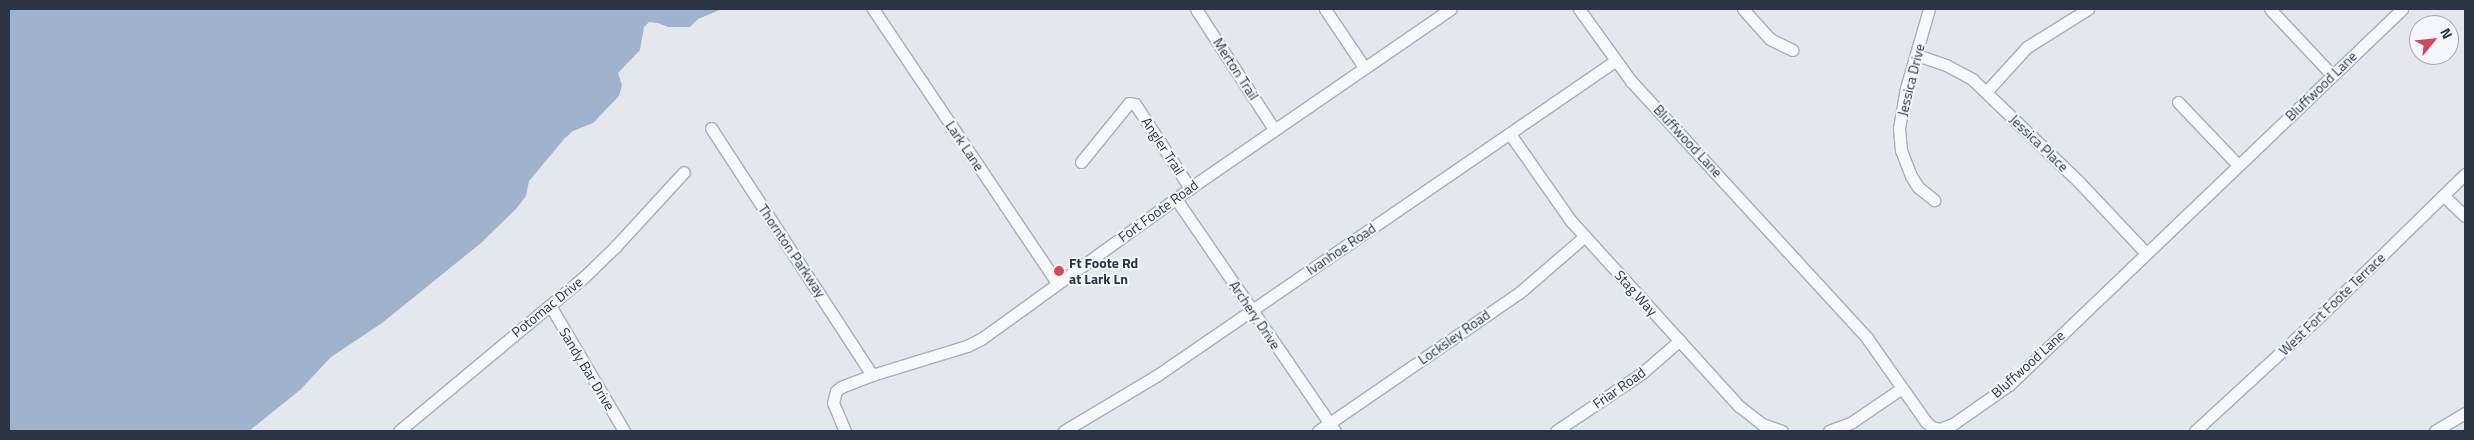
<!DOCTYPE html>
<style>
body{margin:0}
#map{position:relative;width:2474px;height:440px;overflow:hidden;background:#e4e7ec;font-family:"Titillium Web",sans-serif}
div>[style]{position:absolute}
.water>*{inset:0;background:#9fb4cc}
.roads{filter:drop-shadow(1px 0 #a9aeb7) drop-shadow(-1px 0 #a9aeb7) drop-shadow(0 1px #a9aeb7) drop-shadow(0 -1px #a9aeb7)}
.minor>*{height:11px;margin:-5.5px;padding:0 5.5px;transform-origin:5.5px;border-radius:5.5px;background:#f7f8fa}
.dots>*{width:14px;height:14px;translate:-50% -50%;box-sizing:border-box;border:2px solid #f4f6f9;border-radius:50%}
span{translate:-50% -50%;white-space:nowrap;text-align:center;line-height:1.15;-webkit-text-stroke:4px #f4f6f9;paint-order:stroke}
.street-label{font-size:14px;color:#2b3445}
.poi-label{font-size:14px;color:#2b3445;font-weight:700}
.left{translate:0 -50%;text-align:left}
.frame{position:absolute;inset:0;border:10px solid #2b3445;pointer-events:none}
.north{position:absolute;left:2409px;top:15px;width:50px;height:50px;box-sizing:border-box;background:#f4f6f9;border:1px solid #a4a8b1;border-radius:50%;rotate:62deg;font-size:14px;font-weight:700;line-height:20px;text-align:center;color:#2b3445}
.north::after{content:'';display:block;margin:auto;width:18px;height:22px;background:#d1495b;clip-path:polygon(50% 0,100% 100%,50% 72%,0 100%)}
</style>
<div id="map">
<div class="water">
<i style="clip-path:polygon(9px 9px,722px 9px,698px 19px,690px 27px,668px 27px,658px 23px,649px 22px,644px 27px,640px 50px,618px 73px,622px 85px,619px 96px,593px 123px,573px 131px,565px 138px,529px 181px,526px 196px,516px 209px,481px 243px,382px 323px,331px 357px,300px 390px,249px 431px,9px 431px)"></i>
</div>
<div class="roads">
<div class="minor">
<i style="left:873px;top:9px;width:330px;rotate:56.1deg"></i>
<i style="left:1196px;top:9px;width:143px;rotate:57deg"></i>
<i style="left:1325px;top:9px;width:70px;rotate:56.1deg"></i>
<i style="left:1579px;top:9px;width:89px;rotate:54.2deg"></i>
<i style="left:1631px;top:81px;width:349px;rotate:47.4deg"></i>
<i style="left:1867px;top:338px;width:103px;rotate:54.9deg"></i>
<i style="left:1926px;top:422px;width:8px;rotate:40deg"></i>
<i style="left:1932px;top:427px;width:8px;rotate:14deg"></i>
<i style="left:1940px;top:429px;width:14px;rotate:-21deg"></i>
<i style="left:1953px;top:424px;width:68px;rotate:-34.9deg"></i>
<i style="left:2009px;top:385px;width:544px;rotate:-43.73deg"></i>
<i style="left:1743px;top:9px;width:40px;rotate:48deg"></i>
<i style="left:1770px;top:39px;width:25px;rotate:26deg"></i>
<i style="left:1929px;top:9px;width:82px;rotate:106.2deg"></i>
<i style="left:1906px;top:88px;width:41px;rotate:99.9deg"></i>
<i style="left:1899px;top:128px;width:22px;rotate:85deg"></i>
<i style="left:1901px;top:150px;width:28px;rotate:69deg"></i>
<i style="left:1911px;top:176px;width:13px;rotate:58deg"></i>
<i style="left:1918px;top:187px;width:21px;rotate:39deg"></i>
<i style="left:2270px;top:9px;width:91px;rotate:46.8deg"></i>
<i style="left:1917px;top:55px;width:31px;rotate:19deg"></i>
<i style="left:1946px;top:65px;width:30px;rotate:28deg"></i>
<i style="left:1972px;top:79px;width:150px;rotate:43.9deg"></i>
<i style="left:2080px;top:183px;width:96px;rotate:46.7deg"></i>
<i style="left:1986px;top:92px;width:61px;rotate:-47.7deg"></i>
<i style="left:2027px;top:47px;width:72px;rotate:-31.9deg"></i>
<i style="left:2178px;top:102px;width:87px;rotate:46.4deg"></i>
<i style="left:711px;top:128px;width:295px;rotate:56.9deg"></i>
<i style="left:1510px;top:134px;width:106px;rotate:55deg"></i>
<i style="left:1571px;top:221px;width:250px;rotate:47.8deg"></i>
<i style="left:1739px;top:406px;width:29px;rotate:38deg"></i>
<i style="left:1762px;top:424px;width:21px;rotate:19deg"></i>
<i style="left:1081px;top:162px;width:76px;rotate:-50.9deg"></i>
<i style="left:1129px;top:103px;width:6px;rotate:9deg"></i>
<i style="left:1135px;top:104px;width:100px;rotate:56.8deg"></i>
<i style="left:2444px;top:196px;width:29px;rotate:44deg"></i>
<i style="left:1176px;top:199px;width:281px;rotate:55.6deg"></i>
<i style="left:551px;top:307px;width:144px;rotate:59.5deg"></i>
<i style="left:399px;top:431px;width:241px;rotate:-39.8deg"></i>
<i style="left:584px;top:277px;width:45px;rotate:-44.1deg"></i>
<i style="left:616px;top:246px;width:100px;rotate:-47.4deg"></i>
<i style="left:845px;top:431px;width:30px;rotate:-113deg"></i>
<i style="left:833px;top:403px;width:12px;rotate:-76deg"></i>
<i style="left:836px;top:391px;width:6px;rotate:-39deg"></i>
<i style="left:841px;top:387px;width:33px;rotate:-21deg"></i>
<i style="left:872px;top:375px;width:99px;rotate:-17deg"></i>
<i style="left:967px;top:346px;width:16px;rotate:-27deg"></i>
<i style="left:981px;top:339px;width:258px;rotate:-35.8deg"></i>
<i style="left:1190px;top:188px;width:316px;rotate:-34.5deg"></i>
<i style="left:1064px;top:431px;width:107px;rotate:-30.9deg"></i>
<i style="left:1156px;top:376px;width:557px;rotate:-34.46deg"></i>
<i style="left:1318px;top:431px;width:244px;rotate:-34.5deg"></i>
<i style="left:1519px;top:293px;width:87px;rotate:-40.8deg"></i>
<i style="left:1556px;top:431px;width:104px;rotate:-34deg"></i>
<i style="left:1642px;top:373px;width:50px;rotate:-41deg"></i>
<i style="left:1829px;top:431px;width:25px;rotate:-21deg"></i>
<i style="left:1852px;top:422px;width:60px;rotate:-34.2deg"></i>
<i style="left:2195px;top:431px;width:171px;rotate:-42.6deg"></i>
<i style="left:2321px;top:315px;width:202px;rotate:-44.4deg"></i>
<i style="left:2435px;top:431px;width:35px;rotate:-31deg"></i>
</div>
</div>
<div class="dots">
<i style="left:1059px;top:271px;background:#d1495b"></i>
</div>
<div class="street-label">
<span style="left:1236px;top:69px;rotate:57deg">Merton Trail</span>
<span style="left:1911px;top:80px;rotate:-76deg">Jessica Drive</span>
<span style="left:2321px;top:86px;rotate:-44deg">Bluffwood Lane</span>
<span style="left:1688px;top:141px;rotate:47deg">Bluffwood Lane</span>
<span style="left:2039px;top:143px;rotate:44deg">Jessica Place</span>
<span style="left:965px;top:146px;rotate:56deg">Lark Lane</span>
<span style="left:1163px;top:146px;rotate:57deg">Angler Trail</span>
<span style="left:1158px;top:211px;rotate:-36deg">Fort Foote Road</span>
<span style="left:1341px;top:249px;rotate:-34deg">Ivanhoe Road</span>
<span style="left:792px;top:251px;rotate:56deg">Thornton Parkway</span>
<span style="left:1636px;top:293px;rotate:48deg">Stag Way</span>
<span style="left:2332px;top:304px;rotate:-44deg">West Fort Foote Terrace</span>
<span style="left:547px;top:307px;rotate:-39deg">Potomac Drive</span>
<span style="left:1255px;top:315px;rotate:56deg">Archery Drive</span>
<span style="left:1454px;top:337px;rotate:-35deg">Locksley Road</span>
<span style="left:2028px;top:364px;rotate:-42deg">Bluffwood Lane</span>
<span style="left:587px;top:369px;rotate:59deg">Sandy Bar Drive</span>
<span style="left:1619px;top:388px;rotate:-35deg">Friar Road</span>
</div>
<div class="poi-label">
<span class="left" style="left:1069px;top:271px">Ft Foote Rd<br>at Lark Ln</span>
</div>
<div class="frame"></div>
<div class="north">N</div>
</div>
